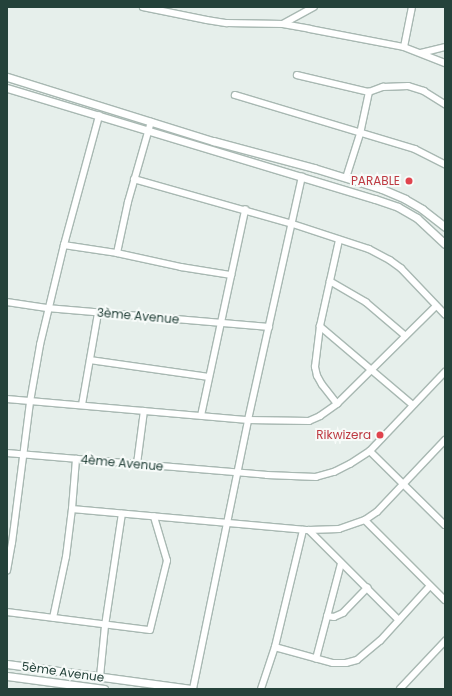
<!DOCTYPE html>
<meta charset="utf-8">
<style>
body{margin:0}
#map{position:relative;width:452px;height:696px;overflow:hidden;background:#e6efeb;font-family:Poppins,sans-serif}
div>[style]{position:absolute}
.roads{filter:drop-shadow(1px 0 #a8b8b2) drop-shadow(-1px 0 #a8b8b2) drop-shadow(0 1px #a8b8b2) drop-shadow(0 -1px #a8b8b2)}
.minor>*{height:5.5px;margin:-2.75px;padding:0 2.75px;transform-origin:2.75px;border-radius:2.75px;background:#fff}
.tertiary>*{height:7px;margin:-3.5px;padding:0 3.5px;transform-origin:3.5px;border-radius:3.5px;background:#fff}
.dots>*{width:11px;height:11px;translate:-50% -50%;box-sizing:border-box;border:2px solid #f7fbf9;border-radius:50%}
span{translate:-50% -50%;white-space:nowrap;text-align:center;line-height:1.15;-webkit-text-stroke:4px #f7fbf9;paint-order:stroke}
.health-label{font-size:12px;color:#be3a42}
.right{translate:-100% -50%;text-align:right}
.street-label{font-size:12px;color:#24423a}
.frame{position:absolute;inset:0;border:8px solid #24423a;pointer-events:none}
</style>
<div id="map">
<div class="roads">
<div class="minor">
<i style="left:143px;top:7px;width:65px;rotate:11.5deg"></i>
<i style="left:207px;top:20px;width:20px;rotate:9deg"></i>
<i style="left:227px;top:23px;width:56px;rotate:1deg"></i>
<i style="left:283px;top:24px;width:27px;rotate:10deg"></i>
<i style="left:310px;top:29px;width:96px;rotate:10.8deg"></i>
<i style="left:404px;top:47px;width:44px;rotate:21.3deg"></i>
<i style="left:283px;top:24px;width:35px;rotate:-29deg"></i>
<i style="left:404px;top:47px;width:41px;rotate:-78.7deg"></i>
<i style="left:421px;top:53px;width:25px;rotate:-14deg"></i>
<i style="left:297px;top:75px;width:74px;rotate:13.3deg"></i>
<i style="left:369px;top:92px;width:15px;rotate:-20deg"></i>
<i style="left:383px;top:87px;width:25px;rotate:-2deg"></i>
<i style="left:408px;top:86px;width:17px;rotate:17deg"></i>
<i style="left:424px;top:91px;width:25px;rotate:32deg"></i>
<i style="left:235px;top:95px;width:188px;rotate:16.7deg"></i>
<i style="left:415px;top:149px;width:34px;rotate:27deg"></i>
<i style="left:346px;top:178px;width:46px;rotate:-72.3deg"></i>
<i style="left:360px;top:134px;width:43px;rotate:-77.9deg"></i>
<i style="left:134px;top:179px;width:165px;rotate:15.8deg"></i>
<i style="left:293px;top:224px;width:80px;rotate:18.2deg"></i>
<i style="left:369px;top:249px;width:24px;rotate:28deg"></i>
<i style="left:390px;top:260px;width:14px;rotate:36deg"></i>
<i style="left:401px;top:268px;width:64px;rotate:46.3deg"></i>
<i style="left:64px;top:245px;width:54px;rotate:8.6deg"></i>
<i style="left:117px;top:253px;width:66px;rotate:12.3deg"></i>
<i style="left:181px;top:267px;width:51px;rotate:9.1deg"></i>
<i style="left:117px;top:253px;width:52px;rotate:-77.8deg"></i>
<i style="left:128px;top:202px;width:83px;rotate:-74deg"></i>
<i style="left:330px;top:281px;width:42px;rotate:30.3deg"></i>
<i style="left:366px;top:302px;width:52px;rotate:40.4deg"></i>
<i style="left:7px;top:302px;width:40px;rotate:8.5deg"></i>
<i style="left:47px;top:308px;width:223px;rotate:4.9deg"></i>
<i style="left:320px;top:326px;width:122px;rotate:40.3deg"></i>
<i style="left:90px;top:360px;width:120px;rotate:8.1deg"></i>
<i style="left:7px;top:399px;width:242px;rotate:5deg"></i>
<i style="left:248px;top:420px;width:61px;rotate:0.9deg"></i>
<i style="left:309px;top:421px;width:12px;rotate:-24deg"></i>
<i style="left:320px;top:416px;width:21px;rotate:-35deg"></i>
<i style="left:337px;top:404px;width:139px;rotate:-44.7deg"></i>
<i style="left:337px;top:404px;width:24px;rotate:-128deg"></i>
<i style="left:322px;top:385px;width:10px;rotate:-119deg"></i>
<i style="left:317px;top:376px;width:9px;rotate:-103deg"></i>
<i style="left:315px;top:367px;width:41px;rotate:-83deg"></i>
<i style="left:320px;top:326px;width:88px;rotate:-77.5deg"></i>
<i style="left:82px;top:405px;width:93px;rotate:-80.1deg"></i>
<i style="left:201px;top:416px;width:211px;rotate:-77.9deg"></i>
<i style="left:370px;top:451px;width:105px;rotate:44.6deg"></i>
<i style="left:7px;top:453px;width:261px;rotate:4.8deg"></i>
<i style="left:267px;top:475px;width:49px;rotate:2.3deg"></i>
<i style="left:316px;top:477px;width:19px;rotate:-16deg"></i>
<i style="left:334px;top:472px;width:18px;rotate:-27deg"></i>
<i style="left:350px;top:464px;width:24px;rotate:-33deg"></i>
<i style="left:370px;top:451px;width:109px;rotate:-46.5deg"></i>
<i style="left:137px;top:464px;width:53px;rotate:-82.5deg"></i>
<i style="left:72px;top:509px;width:238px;rotate:5.1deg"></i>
<i style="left:309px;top:530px;width:30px;rotate:-2deg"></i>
<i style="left:339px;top:529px;width:28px;rotate:-19deg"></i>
<i style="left:365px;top:520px;width:14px;rotate:-34deg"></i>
<i style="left:377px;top:512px;width:99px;rotate:-46.6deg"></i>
<i style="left:365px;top:520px;width:113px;rotate:45deg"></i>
<i style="left:309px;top:530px;width:127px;rotate:45deg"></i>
<i style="left:7px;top:571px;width:28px;rotate:-80deg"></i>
<i style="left:12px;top:543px;width:142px;rotate:-82.7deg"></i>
<i style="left:30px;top:402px;width:58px;rotate:-80deg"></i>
<i style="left:40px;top:345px;width:103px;rotate:-76.5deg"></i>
<i style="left:64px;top:245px;width:134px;rotate:-74.8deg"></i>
<i style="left:7px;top:612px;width:144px;rotate:7.2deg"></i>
<i style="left:150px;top:630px;width:71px;rotate:-76.2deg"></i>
<i style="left:167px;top:561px;width:46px;rotate:-106.5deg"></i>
<i style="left:327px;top:616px;width:7px;rotate:8deg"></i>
<i style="left:334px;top:617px;width:10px;rotate:-24deg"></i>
<i style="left:343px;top:613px;width:35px;rotate:-46deg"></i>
<i style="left:53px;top:618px;width:62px;rotate:-78deg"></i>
<i style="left:66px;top:557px;width:48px;rotate:-82.9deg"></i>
<i style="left:72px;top:509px;width:50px;rotate:-85.4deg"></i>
<i style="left:275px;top:647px;width:60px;rotate:15.4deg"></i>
<i style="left:333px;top:663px;width:13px"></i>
<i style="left:346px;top:663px;width:11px;rotate:-15deg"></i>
<i style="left:357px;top:660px;width:30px;rotate:-40deg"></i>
<i style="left:380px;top:641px;width:74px;rotate:-47.7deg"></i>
<i style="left:316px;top:659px;width:98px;rotate:-75.3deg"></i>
<i style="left:100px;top:677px;width:51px;rotate:-84.4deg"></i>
<i style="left:105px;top:626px;width:113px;rotate:-81.4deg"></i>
<i style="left:193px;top:689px;width:275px;rotate:-78.4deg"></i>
<i style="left:248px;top:420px;width:249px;rotate:-77.5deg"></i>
<i style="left:261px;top:689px;width:44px;rotate:-71.6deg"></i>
<i style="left:275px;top:647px;width:120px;rotate:-76.5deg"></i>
<i style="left:400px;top:689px;width:66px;rotate:-46.8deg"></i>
</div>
<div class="tertiary">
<i style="left:7px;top:77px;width:216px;rotate:17.3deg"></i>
<i style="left:213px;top:141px;width:105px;rotate:15deg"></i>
<i style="left:314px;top:168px;width:71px;rotate:17.2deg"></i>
<i style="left:382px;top:189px;width:25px;rotate:23deg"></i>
<i style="left:405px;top:199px;width:20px;rotate:30deg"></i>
<i style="left:422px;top:209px;width:29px;rotate:38deg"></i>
<i style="left:7px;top:88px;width:384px;rotate:16.8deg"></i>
<i style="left:375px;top:199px;width:24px;rotate:19deg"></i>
<i style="left:398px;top:207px;width:22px;rotate:30deg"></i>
<i style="left:417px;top:218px;width:38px;rotate:43deg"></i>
<i style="left:7px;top:664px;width:186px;rotate:7.7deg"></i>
<i style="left:7px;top:676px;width:98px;rotate:7.6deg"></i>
</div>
</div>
<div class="dots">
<i style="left:409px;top:181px;background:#e0444e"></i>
<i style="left:380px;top:435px;background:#e0444e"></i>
</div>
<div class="health-label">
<span class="right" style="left:400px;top:181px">PARABLE</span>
<span class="right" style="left:371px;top:435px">Rikwizera</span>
</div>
<div class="street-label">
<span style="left:138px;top:316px;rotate:5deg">3ème Avenue</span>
<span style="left:122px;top:463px;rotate:5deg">4ème Avenue</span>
<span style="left:63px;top:672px;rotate:8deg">5ème Avenue</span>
</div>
<div class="frame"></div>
</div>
